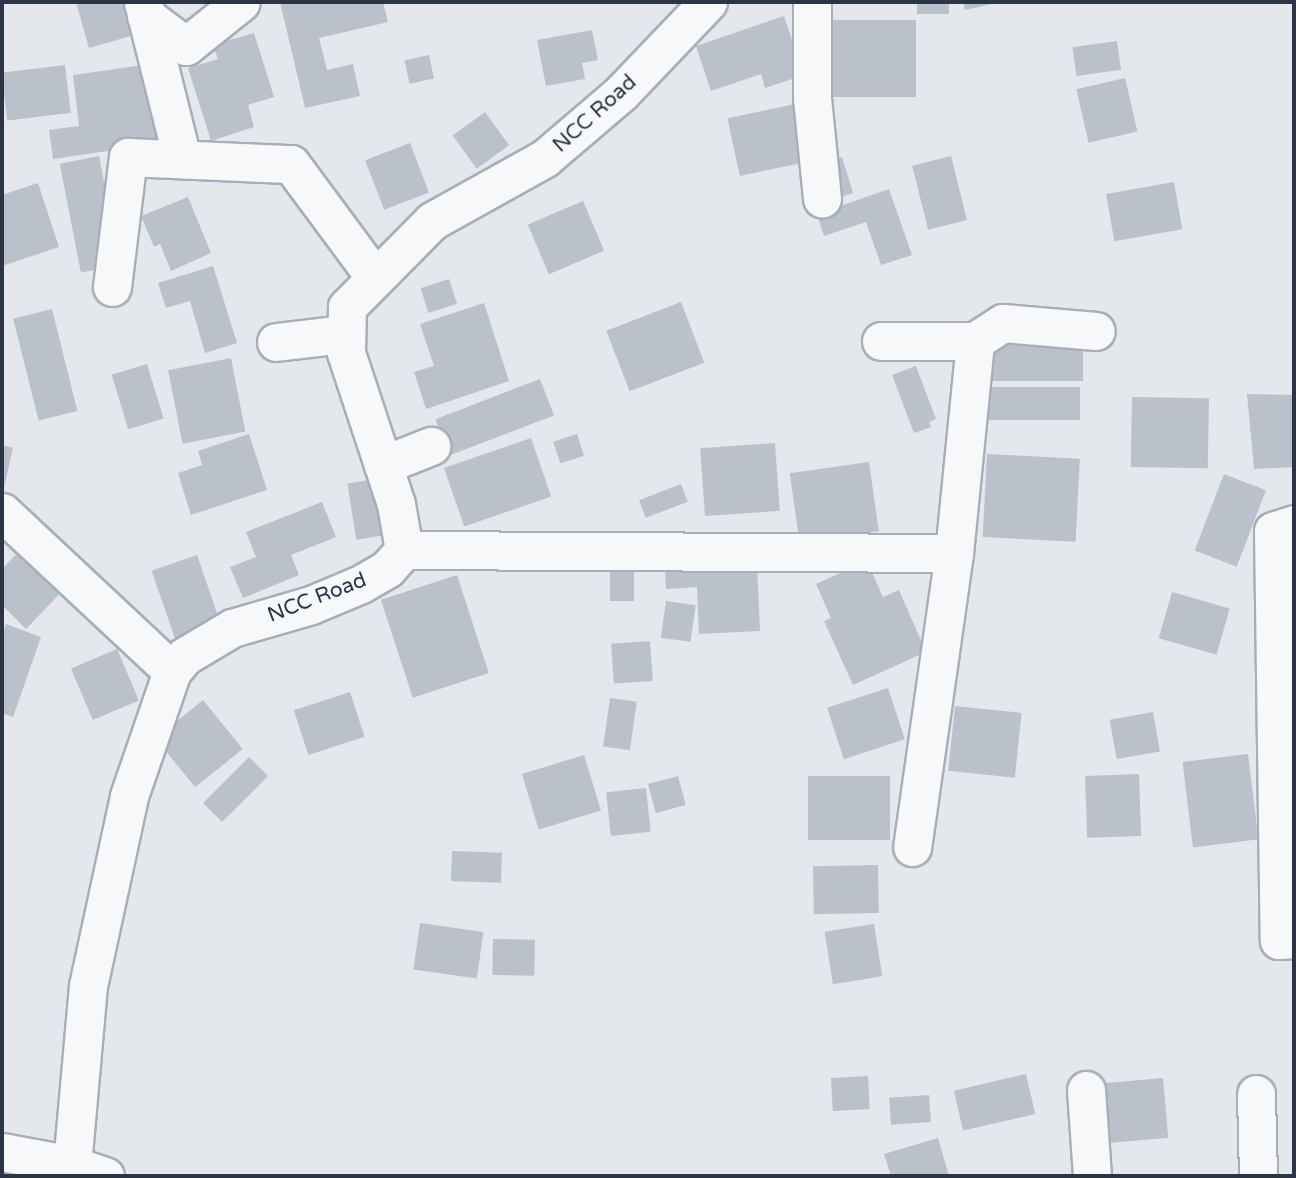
<!DOCTYPE html>
<style>
body{margin:0}
#map{position:relative;width:1296px;height:1178px;overflow:hidden;background:#e4e7ec;font-family:"Varela Round",sans-serif}
div>[style]{position:absolute}
.building>*{inset:0;background:#bac1cb;transform-origin:0 0}
.roads{filter:drop-shadow(2px 0 #a8aeb7) drop-shadow(-2px 0 #a8aeb7) drop-shadow(0 2px #a8aeb7) drop-shadow(0 -2px #a8aeb7)}
.street>*{height:37px;margin:-18.5px;padding:0 18.5px;transform-origin:18.5px;border-radius:18.5px;background:#f7f8fa}
span{translate:-50% -50%;white-space:nowrap;text-align:center;line-height:1.15;-webkit-text-stroke:5px #f4f6f9;paint-order:stroke}
.street-label{font-size:21px;color:#2a3646}
.frame{position:absolute;inset:0;border:4px solid #2a3646;pointer-events:none}
</style>
<div id="map">
<div class="building">
<i style="clip-path:polygon(76px 2px,125px 2px,134px 35px,89px 48px)"></i>
<i style="clip-path:polygon(280px 2px,383px 2px,388px 22px,319px 38px,327px 70px,353px 64px,360px 96px,305px 108px)"></i>
<i style="left:917px;top:2px;width:32px;height:12px"></i>
<i style="clip-path:polygon(963px 2px,996px 2px,996px 3px,965px 10px)"></i>
<i style="clip-path:polygon(784px 16px,804px 75px,765px 88px,761px 74px,711px 91px,696px 46px)"></i>
<i style="left:816px;top:20px;width:100px;height:77px"></i>
<i style="clip-path:polygon(592px 30px,598px 60px,582px 63px,585px 79px,546px 86px,537px 40px)"></i>
<i style="clip-path:polygon(254px 33px,274px 97px,248px 105px,254px 127px,211px 141px,188px 68px,218px 59px,213px 45px)"></i>
<i style="left:1117px;top:41px;width:29px;height:45px;rotate:82deg"></i>
<i style="left:429px;top:55px;width:24px;height:25px;rotate:78deg"></i>
<i style="clip-path:polygon(150px 64px,161px 143px,53px 159px,49px 130px,79px 126px,73px 75px)"></i>
<i style="left:65px;top:65px;width:48px;height:64px;rotate:83deg"></i>
<i style="left:1125px;top:78px;width:55px;height:50px;rotate:77deg"></i>
<i style="left:795px;top:104px;width:59px;height:69px;rotate:78deg"></i>
<i style="left:485px;top:112px;width:41px;height:40px;rotate:54deg"></i>
<i style="left:410px;top:143px;width:53px;height:48px;rotate:69deg"></i>
<i style="left:99px;top:156px;width:111px;height:40px;rotate:79deg"></i>
<i style="left:951px;top:156px;width:66px;height:40px;rotate:76deg"></i>
<i style="left:842px;top:157px;width:38px;height:20px;rotate:73deg"></i>
<i style="left:1174px;top:182px;width:48px;height:69px;rotate:80deg"></i>
<i style="clip-path:polygon(38px 183px,59px 247px,2px 266px,2px 195px)"></i>
<i style="clip-path:polygon(889px 189px,912px 255px,881px 265px,866px 222px,824px 236px,817px 214px)"></i>
<i style="clip-path:polygon(188px 197px,211px 253px,171px 271px,160px 244px,154px 247px,141px 216px)"></i>
<i style="left:583px;top:201px;width:54px;height:60px;rotate:67deg"></i>
<i style="clip-path:polygon(213px 266px,237px 343px,205px 353px,190px 301px,166px 308px,158px 283px)"></i>
<i style="left:449px;top:279px;width:26px;height:30px;rotate:72deg"></i>
<i style="left:681px;top:302px;width:65px;height:80px;rotate:69deg"></i>
<i style="clip-path:polygon(484px 303px,509px 381px,426px 409px,414px 372px,434px 366px,420px 324px)"></i>
<i style="left:52px;top:309px;width:105px;height:40px;rotate:76deg"></i>
<i style="left:991px;top:336px;width:92px;height:45px"></i>
<i style="left:231px;top:358px;width:75px;height:64px;rotate:79deg"></i>
<i style="left:147px;top:364px;width:57px;height:37px;rotate:73deg"></i>
<i style="clip-path:polygon(916px 366px,936px 419px,929px 422px,931px 427px,914px 433px,892px 375px)"></i>
<i style="left:540px;top:379px;width:39px;height:112px;rotate:69deg"></i>
<i style="left:985px;top:387px;width:95px;height:33px"></i>
<i style="clip-path:polygon(1247px 394px,1294px 395px,1294px 467px,1254px 469px)"></i>
<i style="left:1132px;top:397px;width:77px;height:70px;rotate:1deg"></i>
<i style="clip-path:polygon(249px 434px,267px 490px,191px 515px,178px 473px,202px 465px,198px 451px)"></i>
<i style="left:577px;top:434px;width:23px;height:25px;rotate:72deg"></i>
<i style="left:531px;top:438px;width:62px;height:92px;rotate:71deg"></i>
<i style="left:775px;top:443px;width:68px;height:75px;rotate:86deg"></i>
<i style="clip-path:polygon(2px 445px,13px 448px,3px 492px,2px 491px)"></i>
<i style="left:987px;top:454px;width:93px;height:83px;rotate:3deg"></i>
<i style="left:869px;top:462px;width:70px;height:80px;rotate:82deg"></i>
<i style="left:1224px;top:474px;width:45px;height:82px;rotate:21deg"></i>
<i style="left:376px;top:479px;width:57px;height:29px;rotate:81deg"></i>
<i style="left:681px;top:484px;width:19px;height:45px;rotate:69deg"></i>
<i style="clip-path:polygon(322px 502px,336px 537px,291px 555px,299px 575px,243px 598px,230px 567px,256px 557px,246px 532px)"></i>
<i style="clip-path:polygon(24px 546px,66px 587px,26px 629px,2px 605px,2px 569px)"></i>
<i style="left:197px;top:555px;width:73px;height:48px;rotate:71deg"></i>
<i style="left:610px;top:561px;width:24px;height:40px"></i>
<i style="clip-path:polygon(867px 561px,883px 597px,899px 590px,926px 652px,853px 685px,824px 621px,831px 618px,816px 584px)"></i>
<i style="clip-path:polygon(757px 564px,760px 631px,699px 634px,697px 587px,666px 589px,665px 568px)"></i>
<i style="left:457px;top:575px;width:103px;height:80px;rotate:72deg"></i>
<i style="left:1172px;top:592px;width:60px;height:48px;rotate:16deg"></i>
<i style="left:666px;top:601px;width:30px;height:37px;rotate:8deg"></i>
<i style="clip-path:polygon(6px 624px,41px 637px,13px 717px,2px 713px,2px 637px)"></i>
<i style="left:650px;top:641px;width:40px;height:39px;rotate:86deg"></i>
<i style="left:117px;top:649px;width:56px;height:50px;rotate:67deg"></i>
<i style="left:888px;top:688px;width:54px;height:64px;rotate:72deg"></i>
<i style="left:350px;top:692px;width:47px;height:59px;rotate:72deg"></i>
<i style="left:610px;top:698px;width:27px;height:49px;rotate:8deg"></i>
<i style="left:203px;top:700px;width:63px;height:61px;rotate:51deg"></i>
<i style="left:955px;top:706px;width:67px;height:65px;rotate:6deg"></i>
<i style="left:1153px;top:712px;width:40px;height:44px;rotate:80deg"></i>
<i style="left:1248px;top:754px;width:86px;height:66px;rotate:83deg"></i>
<i style="left:584px;top:755px;width:58px;height:65px;rotate:73deg"></i>
<i style="left:249px;top:757px;width:27px;height:65px;rotate:45deg"></i>
<i style="left:1139px;top:774px;width:62px;height:54px;rotate:88deg"></i>
<i style="left:678px;top:776px;width:30px;height:31px;rotate:75deg"></i>
<i style="left:808px;top:776px;width:82px;height:64px"></i>
<i style="left:646px;top:788px;width:44px;height:40px;rotate:84deg"></i>
<i style="left:452px;top:851px;width:50px;height:30px;rotate:2deg"></i>
<i style="left:878px;top:865px;width:48px;height:65px;rotate:89deg"></i>
<i style="left:420px;top:923px;width:64px;height:47px;rotate:8deg"></i>
<i style="left:874px;top:924px;width:53px;height:50px;rotate:81deg"></i>
<i style="left:493px;top:939px;width:42px;height:36px;rotate:1deg"></i>
<i style="left:1026px;top:1074px;width:41px;height:74px;rotate:77deg"></i>
<i style="left:868px;top:1076px;width:33px;height:37px;rotate:87deg"></i>
<i style="left:1163px;top:1078px;width:60px;height:62px;rotate:85deg"></i>
<i style="left:929px;top:1095px;width:27px;height:40px;rotate:86deg"></i>
<i style="clip-path:polygon(938px 1138px,949px 1176px,891px 1176px,884px 1154px)"></i>
<i style="clip-path:polygon(2px 1171px,24px 1175px,23px 1176px,2px 1176px)"></i>
</div>
<div class="roads">
<div class="street">
<i style="left:143px;top:2px;width:162px;rotate:76deg"></i>
<i style="left:812px;top:2px;width:96px;rotate:90deg"></i>
<i style="left:812px;top:98px;width:101px;rotate:84.3deg"></i>
<i style="left:146px;top:16px;width:50px;rotate:36.9deg"></i>
<i style="left:186px;top:46px;width:70px;rotate:-38.7deg"></i>
<i style="left:112px;top:287px;width:131px;rotate:-83deg"></i>
<i style="left:128px;top:157px;width:163px;rotate:2.5deg"></i>
<i style="left:291px;top:164px;width:139px;rotate:53.5deg"></i>
<i style="left:881px;top:341px;width:94px"></i>
<i style="left:975px;top:341px;width:33px;rotate:-33deg"></i>
<i style="left:1003px;top:323px;width:93px;rotate:4.9deg"></i>
<i style="left:276px;top:342px;width:67px;rotate:-6.8deg"></i>
<i style="left:383px;top:465px;width:52px;rotate:-21.6deg"></i>
<i style="left:2px;top:512px;width:233px;rotate:43.1deg"></i>
<i style="left:1294px;top:524px;width:22px;rotate:162deg"></i>
<i style="left:1273px;top:531px;width:409px;rotate:89.2deg"></i>
<i style="left:1279px;top:940px;width:15px;rotate:-4deg"></i>
<i style="left:404px;top:550px;width:550px;rotate:0.31deg"></i>
<i style="left:954px;top:553px;width:297px;rotate:98.1deg"></i>
<i style="left:954px;top:553px;width:213px;rotate:-84.3deg"></i>
<i style="left:1086px;top:1090px;width:86px;rotate:86deg"></i>
<i style="left:1256px;top:1094px;width:82px;rotate:88.6deg"></i>
<i style="left:2px;top:1152px;width:71px;rotate:10.5deg"></i>
<i style="left:72px;top:1165px;width:11px;rotate:95deg"></i>
<i style="left:105px;top:1176px;width:35px;rotate:-162deg"></i>
<i style="left:72px;top:1165px;width:180px;rotate:-84.9deg"></i>
<i style="left:88px;top:986px;width:194px;rotate:-77.8deg"></i>
<i style="left:129px;top:796px;width:132px;rotate:-71deg"></i>
<i style="left:172px;top:671px;width:20px;rotate:-49deg"></i>
<i style="left:185px;top:656px;width:55px;rotate:-30.8deg"></i>
<i style="left:232px;top:628px;width:82px;rotate:-16.2deg"></i>
<i style="left:311px;top:605px;width:54px;rotate:-22.8deg"></i>
<i style="left:361px;top:584px;width:30px;rotate:-30deg"></i>
<i style="left:387px;top:569px;width:25px;rotate:-48deg"></i>
<i style="left:404px;top:550px;width:47px;rotate:-99.9deg"></i>
<i style="left:396px;top:504px;width:159px;rotate:-108.3deg"></i>
<i style="left:346px;top:353px;width:46px;rotate:-88.8deg"></i>
<i style="left:347px;top:307px;width:121px;rotate:-45.3deg"></i>
<i style="left:432px;top:221px;width:129px;rotate:-29.1deg"></i>
<i style="left:545px;top:158px;width:100px;rotate:-40.5deg"></i>
<i style="left:621px;top:93px;width:126px;rotate:-46.3deg"></i>
</div>
</div>
<div class="street-label">
<span style="left:595px;top:114px;rotate:-42deg">NCC Road</span>
<span style="left:317px;top:598px;rotate:-21deg">NCC Road</span>
</div>
<div class="frame"></div>
</div>
